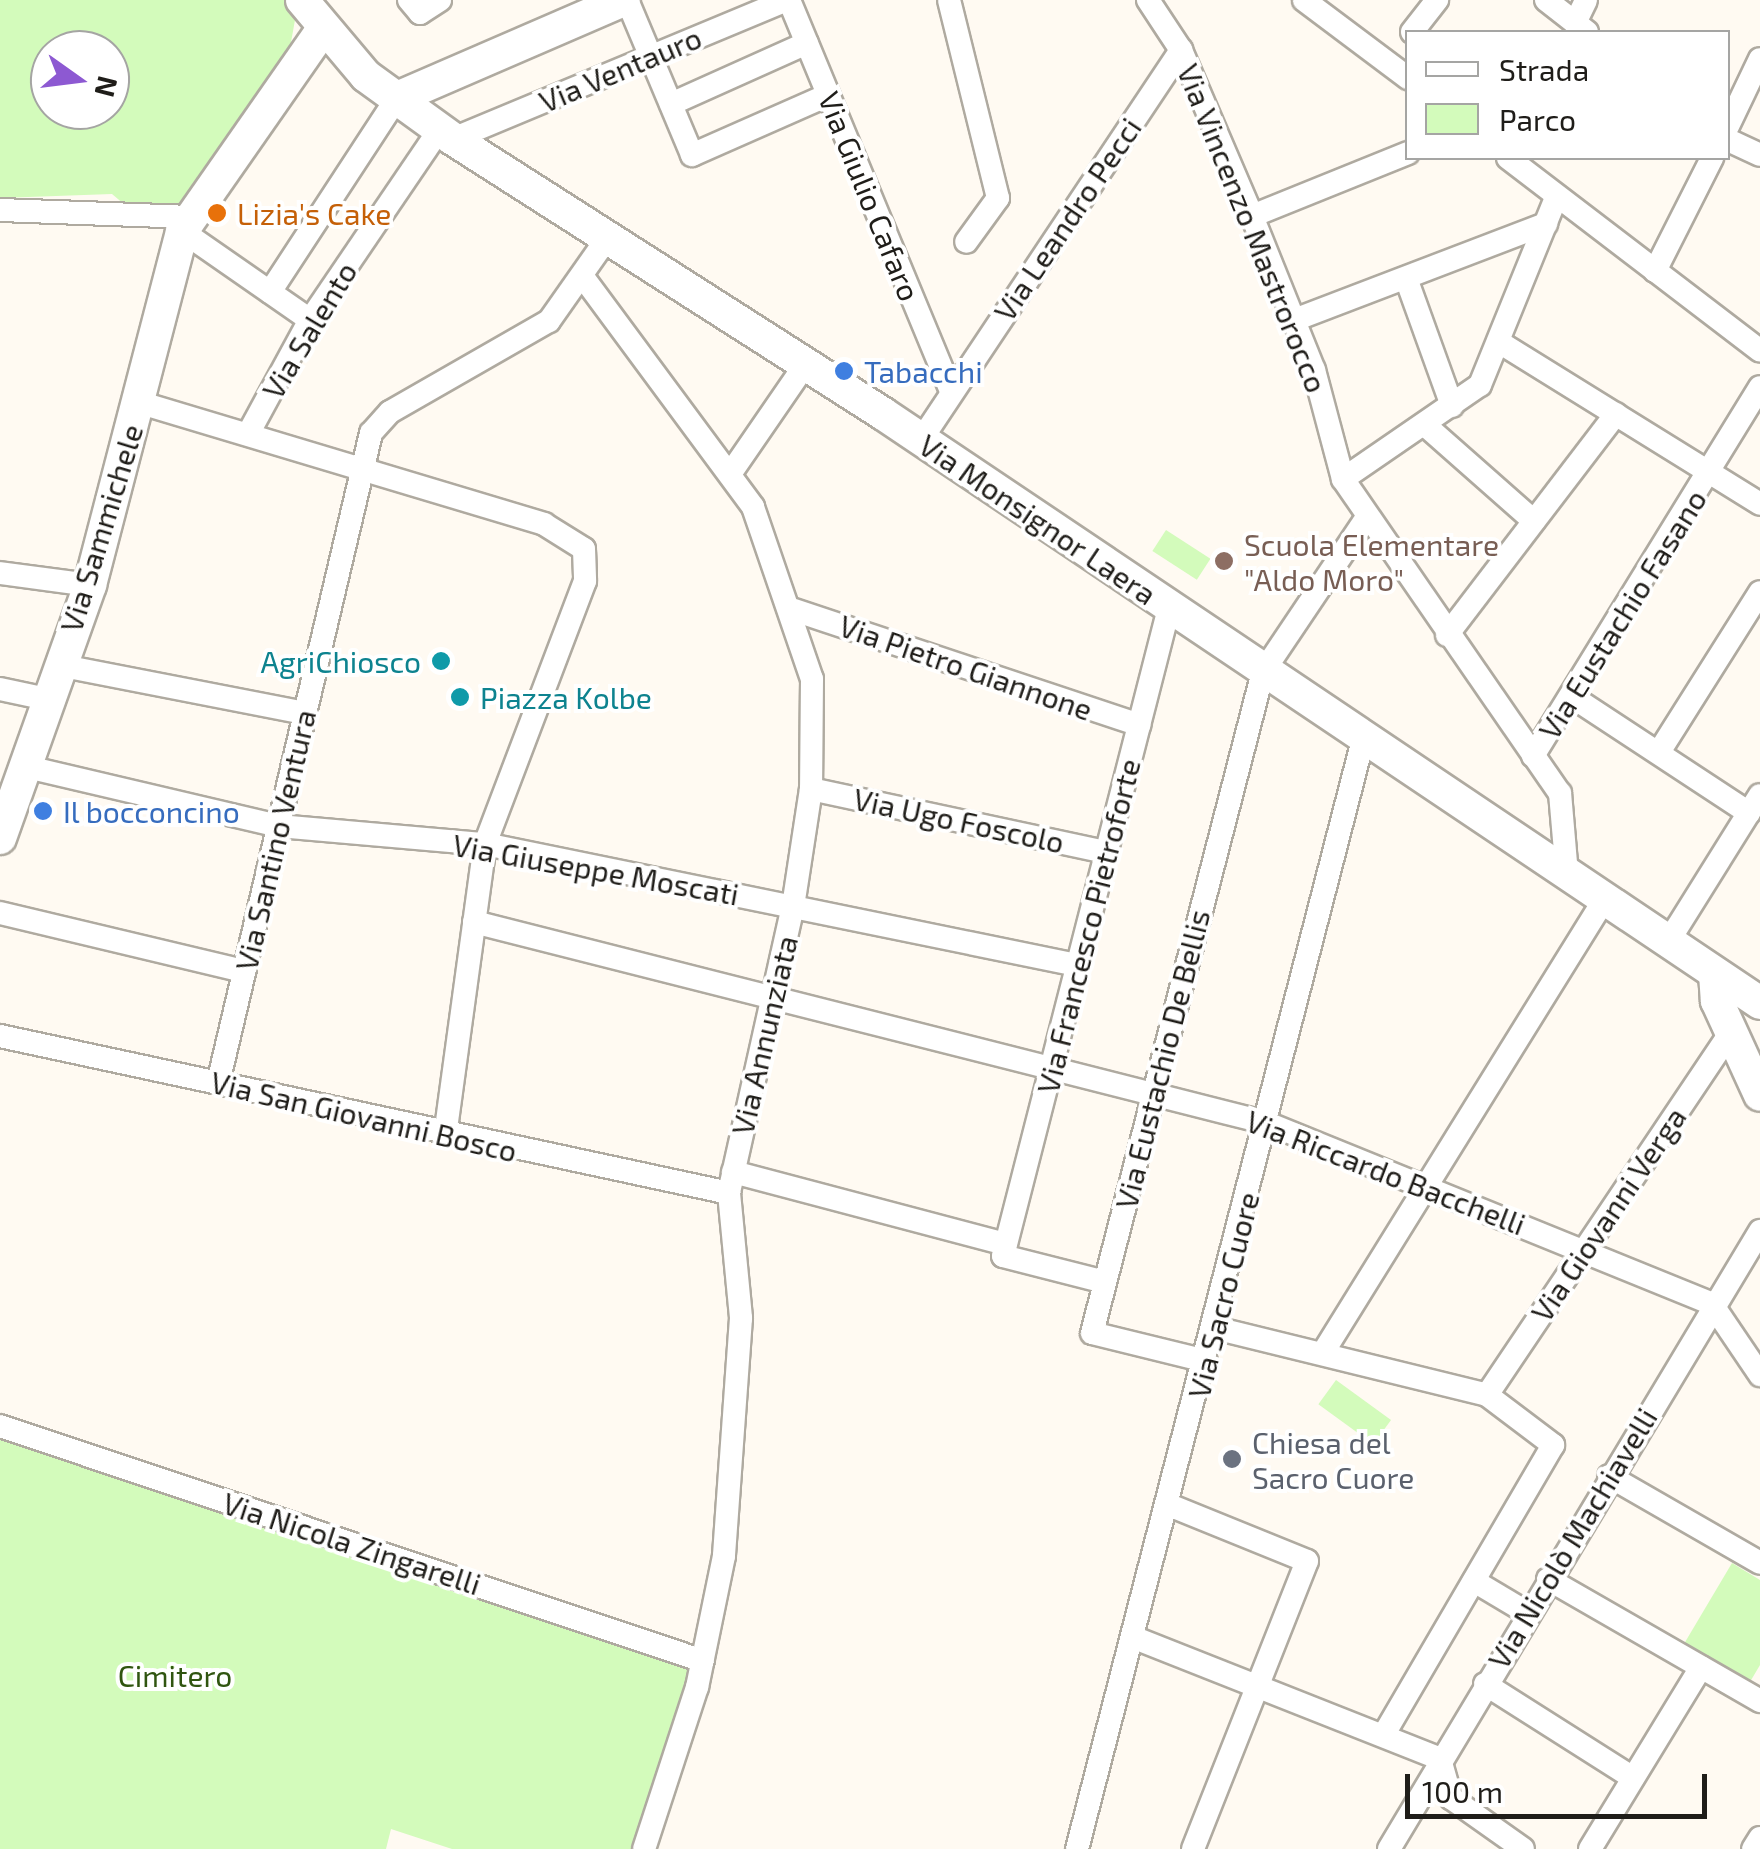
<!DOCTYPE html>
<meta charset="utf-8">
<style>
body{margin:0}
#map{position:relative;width:1760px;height:1849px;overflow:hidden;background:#fffaf2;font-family:"Exo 2",sans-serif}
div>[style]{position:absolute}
.green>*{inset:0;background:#d3fbbb;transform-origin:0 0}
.roads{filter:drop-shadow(2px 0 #afaaa0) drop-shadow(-2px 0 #afaaa0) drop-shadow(0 2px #afaaa0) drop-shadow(0 -2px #afaaa0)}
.street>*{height:22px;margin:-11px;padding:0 11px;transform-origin:11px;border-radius:11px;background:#fff}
.secondary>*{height:32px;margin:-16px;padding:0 16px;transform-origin:16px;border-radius:16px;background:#fff}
.dots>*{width:28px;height:28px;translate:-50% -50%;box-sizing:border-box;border:5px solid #fff;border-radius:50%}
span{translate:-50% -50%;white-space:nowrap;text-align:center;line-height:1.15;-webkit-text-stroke:8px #fff;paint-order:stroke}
.street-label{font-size:30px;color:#1f1d19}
.food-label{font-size:30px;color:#c56008}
.left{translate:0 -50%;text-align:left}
.shop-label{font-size:30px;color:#366cbe}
.education-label{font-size:30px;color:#785e54}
.culture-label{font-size:30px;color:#0d838f}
.right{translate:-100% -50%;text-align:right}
.worship-label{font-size:30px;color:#5b616d}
.park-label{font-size:30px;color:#305510}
.legend{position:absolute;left:1405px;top:30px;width:325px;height:130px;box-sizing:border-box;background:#fff;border:2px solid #a5a5a3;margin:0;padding:12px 18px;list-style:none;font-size:30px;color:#1f1d19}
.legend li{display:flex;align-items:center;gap:20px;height:50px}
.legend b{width:50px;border:2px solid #a5a5a3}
.north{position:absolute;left:30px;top:30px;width:100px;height:100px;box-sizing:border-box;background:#fff;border:2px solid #a5a5a3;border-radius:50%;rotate:104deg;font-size:28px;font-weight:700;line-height:40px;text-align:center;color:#1f1d19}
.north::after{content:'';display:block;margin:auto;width:35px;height:45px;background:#8d59d2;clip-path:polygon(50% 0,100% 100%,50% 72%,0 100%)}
.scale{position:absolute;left:1405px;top:1774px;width:302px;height:45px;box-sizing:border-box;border:5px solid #1f1d19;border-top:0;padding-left:12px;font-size:30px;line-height:35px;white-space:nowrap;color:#1f1d19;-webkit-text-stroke:8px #fff;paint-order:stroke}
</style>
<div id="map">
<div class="green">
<i style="clip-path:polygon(evenodd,0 0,295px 0,295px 20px,288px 59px,182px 205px,125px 205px,112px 194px,0 198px,0 0,50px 50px,110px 50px,110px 110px,50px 110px,50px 50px)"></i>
<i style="left:1166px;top:530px;width:53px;height:25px;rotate:33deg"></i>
<i style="left:1336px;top:1380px;width:68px;height:30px;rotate:36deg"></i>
<i style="clip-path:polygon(0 1434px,694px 1664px,634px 1849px,452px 1849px,391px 1829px,386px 1849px,0 1849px)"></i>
<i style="clip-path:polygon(1732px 1563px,1760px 1580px,1760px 1665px,1744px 1692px,1678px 1654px)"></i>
</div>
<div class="roads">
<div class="street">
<i style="left:409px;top:0;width:17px;rotate:50deg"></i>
<i style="left:420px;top:13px;width:24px;rotate:-33deg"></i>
<i style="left:627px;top:0;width:168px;rotate:67.2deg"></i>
<i style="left:692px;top:155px;width:149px;rotate:-23.8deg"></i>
<i style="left:789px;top:0;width:423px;rotate:67.5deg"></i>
<i style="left:949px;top:0;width:204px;rotate:76.1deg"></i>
<i style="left:998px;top:198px;width:54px;rotate:126deg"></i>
<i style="left:1148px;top:0;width:60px;rotate:56.6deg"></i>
<i style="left:1181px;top:50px;width:181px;rotate:66.8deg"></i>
<i style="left:1252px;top:216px;width:166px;rotate:68.1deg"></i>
<i style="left:1314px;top:370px;width:113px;rotate:75.1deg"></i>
<i style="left:1343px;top:479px;width:382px;rotate:55.4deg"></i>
<i style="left:1560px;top:793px;width:82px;rotate:85.1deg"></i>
<i style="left:1304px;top:0;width:130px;rotate:36.9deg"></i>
<i style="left:1546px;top:0;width:52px;rotate:38deg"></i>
<i style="left:1575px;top:23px;width:25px;rotate:-64deg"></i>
<i style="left:1412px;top:32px;width:41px;rotate:-52deg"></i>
<i style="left:671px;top:104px;width:149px;rotate:-24.2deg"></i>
<i style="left:1728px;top:126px;width:74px;rotate:-64.5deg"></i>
<i style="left:453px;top:139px;width:362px;rotate:-22.6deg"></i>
<i style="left:1728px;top:140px;width:35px;rotate:25deg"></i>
<i style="left:1508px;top:158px;width:317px;rotate:37.4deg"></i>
<i style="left:0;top:210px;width:191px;rotate:2.1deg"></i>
<i style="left:1252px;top:216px;width:168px;rotate:-22deg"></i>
<i style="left:182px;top:231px;width:156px;rotate:34.8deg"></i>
<i style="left:1655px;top:271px;width:127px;rotate:-63.2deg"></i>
<i style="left:583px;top:277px;width:286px;rotate:53.5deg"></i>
<i style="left:753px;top:507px;width:182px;rotate:71.1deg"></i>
<i style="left:812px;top:679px;width:110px;rotate:90.5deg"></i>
<i style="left:811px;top:789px;width:118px;rotate:98.7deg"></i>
<i style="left:793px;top:906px;width:294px;rotate:102.6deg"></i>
<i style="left:729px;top:1193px;width:126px;rotate:84.5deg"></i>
<i style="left:741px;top:1318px;width:239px;rotate:94.1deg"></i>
<i style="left:724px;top:1556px;width:134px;rotate:101.6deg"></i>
<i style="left:697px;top:1687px;width:170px;rotate:108.1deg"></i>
<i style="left:1406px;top:278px;width:136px;rotate:70.2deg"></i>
<i style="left:270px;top:292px;width:232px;rotate:-56.8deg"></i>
<i style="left:1294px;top:320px;width:270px;rotate:-20.9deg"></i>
<i style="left:1499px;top:342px;width:307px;rotate:31.8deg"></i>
<i style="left:138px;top:402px;width:424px;rotate:16.7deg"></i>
<i style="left:544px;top:524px;width:47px;rotate:32deg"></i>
<i style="left:584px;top:549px;width:32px;rotate:88deg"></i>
<i style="left:585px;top:581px;width:281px;rotate:110.8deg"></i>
<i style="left:485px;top:844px;width:295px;rotate:97.8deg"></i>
<i style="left:1425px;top:425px;width:145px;rotate:41.4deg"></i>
<i style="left:248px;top:434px;width:130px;rotate:-61.5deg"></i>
<i style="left:310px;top:320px;width:231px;rotate:-55.8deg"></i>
<i style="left:921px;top:440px;width:469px;rotate:-56.3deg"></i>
<i style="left:730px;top:474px;width:132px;rotate:-55.5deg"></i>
<i style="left:1343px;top:479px;width:166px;rotate:-34.5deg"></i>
<i style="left:1480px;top:385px;width:202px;rotate:-67.9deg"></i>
<i style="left:0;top:573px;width:91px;rotate:7.6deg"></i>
<i style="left:794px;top:610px;width:364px;rotate:18.4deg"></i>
<i style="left:1447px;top:635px;width:278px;rotate:-52.6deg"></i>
<i style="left:58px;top:665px;width:252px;rotate:11deg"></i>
<i style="left:0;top:689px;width:48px;rotate:12deg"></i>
<i style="left:1571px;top:696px;width:213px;rotate:33.3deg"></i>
<i style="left:1659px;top:752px;width:189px;rotate:-57.7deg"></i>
<i style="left:1533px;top:756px;width:433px;rotate:-58.4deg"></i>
<i style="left:23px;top:766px;width:262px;rotate:13.2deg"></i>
<i style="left:278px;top:826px;width:208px;rotate:5deg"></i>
<i style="left:485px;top:844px;width:604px;rotate:11.55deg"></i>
<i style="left:811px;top:789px;width:302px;rotate:12.1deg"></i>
<i style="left:0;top:913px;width:251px;rotate:13.4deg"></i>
<i style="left:474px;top:922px;width:818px;rotate:14.22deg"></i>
<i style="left:1267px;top:1123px;width:480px;rotate:22.1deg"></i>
<i style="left:1712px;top:1304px;width:86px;rotate:55.9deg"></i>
<i style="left:1668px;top:942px;width:173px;rotate:-58deg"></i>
<i style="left:0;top:1036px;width:746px;rotate:12.15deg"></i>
<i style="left:218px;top:1083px;width:668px;rotate:-76.75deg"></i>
<i style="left:371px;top:433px;width:28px;rotate:-48deg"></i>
<i style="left:390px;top:412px;width:183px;rotate:-29.8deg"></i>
<i style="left:549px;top:321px;width:99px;rotate:-54.9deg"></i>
<i style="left:733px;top:1172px;width:282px;rotate:14.8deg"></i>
<i style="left:1105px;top:1282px;width:105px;rotate:-165.7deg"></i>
<i style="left:1003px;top:1256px;width:669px;rotate:-75.63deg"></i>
<i style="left:1215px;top:1328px;width:280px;rotate:13.8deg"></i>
<i style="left:1487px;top:1395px;width:83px;rotate:37.1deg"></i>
<i style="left:1553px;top:1445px;width:331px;rotate:120.3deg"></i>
<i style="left:1324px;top:1351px;width:531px;rotate:-58.17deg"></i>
<i style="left:1206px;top:1361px;width:117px;rotate:-166.2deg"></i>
<i style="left:1092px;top:1333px;width:683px;rotate:-75.5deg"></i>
<i style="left:1263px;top:672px;width:187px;rotate:-56.1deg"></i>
<i style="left:1487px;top:1395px;width:435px;rotate:-56.1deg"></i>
<i style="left:0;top:1426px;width:741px;rotate:18.48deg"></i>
<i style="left:1609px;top:1476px;width:174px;rotate:29.9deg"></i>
<i style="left:1169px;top:1505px;width:149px;rotate:22.1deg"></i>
<i style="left:1307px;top:1561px;width:310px;rotate:111.6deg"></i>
<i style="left:1548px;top:1579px;width:245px;rotate:29.9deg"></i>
<i style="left:1474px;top:1581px;width:61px;rotate:30.8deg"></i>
<i style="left:1135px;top:1638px;width:328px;rotate:21.6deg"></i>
<i style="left:1440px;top:1759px;width:41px;rotate:74.2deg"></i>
<i style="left:1451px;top:1798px;width:88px;rotate:35.3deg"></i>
<i style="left:1485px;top:1684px;width:175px;rotate:32.4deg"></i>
<i style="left:1077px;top:1849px;width:1145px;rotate:-75.54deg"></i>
<i style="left:1389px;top:1849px;width:721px;rotate:-59.02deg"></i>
<i style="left:1590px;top:1849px;width:213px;rotate:-58.6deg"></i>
<i style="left:1753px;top:1849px;width:13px;rotate:-58deg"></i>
</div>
<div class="secondary">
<i style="left:302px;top:0;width:99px;rotate:49.9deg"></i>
<i style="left:366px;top:76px;width:107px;rotate:35.9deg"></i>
<i style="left:453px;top:139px;width:509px;rotate:32.57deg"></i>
<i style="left:882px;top:413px;width:1058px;rotate:33.9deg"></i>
<i style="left:397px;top:98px;width:247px;rotate:-23.4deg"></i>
<i style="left:0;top:838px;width:269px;rotate:-70.4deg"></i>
<i style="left:90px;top:585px;width:366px;rotate:-75.4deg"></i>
<i style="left:182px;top:231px;width:245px;rotate:-55.1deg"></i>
<i style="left:1715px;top:974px;width:27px;rotate:86deg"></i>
<i style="left:1717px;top:1001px;width:103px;rotate:65.4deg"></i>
</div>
</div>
<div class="dots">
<i style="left:217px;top:213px;background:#e8710a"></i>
<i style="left:844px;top:371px;background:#3f7fe0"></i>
<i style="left:1224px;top:561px;background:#8d6e63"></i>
<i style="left:441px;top:661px;background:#0f9aa8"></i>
<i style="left:460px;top:697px;background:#0f9aa8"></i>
<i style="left:43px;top:811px;background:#3f7fe0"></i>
<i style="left:1232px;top:1459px;background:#6b7280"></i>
</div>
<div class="street-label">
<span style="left:620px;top:69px;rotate:-23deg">Via Ventauro</span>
<span style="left:870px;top:196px;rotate:68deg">Via Giulio Cafaro</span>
<span style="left:1067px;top:219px;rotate:-56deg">Via Leandro Pecci</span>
<span style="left:1253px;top:228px;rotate:68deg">Via Vincenzo Mastrorocco</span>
<span style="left:309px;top:330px;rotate:-59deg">Via Salento</span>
<span style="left:1038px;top:519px;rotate:34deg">Via Monsignor Laera</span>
<span style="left:101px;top:528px;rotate:-73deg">Via Sammichele</span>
<span style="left:1622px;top:614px;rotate:-58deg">Via Eustachio Fasano</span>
<span style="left:966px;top:667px;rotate:19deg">Via Pietro Giannone</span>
<span style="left:959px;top:820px;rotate:12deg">Via Ugo Foscolo</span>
<span style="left:275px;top:840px;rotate:-77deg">Via Santino Ventura</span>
<span style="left:596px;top:869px;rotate:10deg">Via Giuseppe Moscati</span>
<span style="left:1088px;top:926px;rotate:-76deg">Via Francesco Pietroforte</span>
<span style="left:764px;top:1035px;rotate:-77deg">Via Annunziata</span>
<span style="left:1162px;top:1059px;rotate:-76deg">Via Eustachio De Bellis</span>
<span style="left:364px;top:1116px;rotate:13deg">Via San Giovanni Bosco</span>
<span style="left:1386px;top:1172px;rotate:21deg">Via Riccardo Bacchelli</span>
<span style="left:1608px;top:1214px;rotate:-56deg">Via Giovanni Verga</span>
<span style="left:1223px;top:1295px;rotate:-76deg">Via Sacro Cuore</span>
<span style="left:1572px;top:1538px;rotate:-59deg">Via Nicolò Machiavelli</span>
<span style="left:352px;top:1543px;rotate:18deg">Via Nicola Zingarelli</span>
</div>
<div class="food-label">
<span class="left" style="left:237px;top:213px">Lizia's Cake</span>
</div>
<div class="shop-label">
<span class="left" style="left:864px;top:371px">Tabacchi</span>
<span class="left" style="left:63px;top:811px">Il bocconcino</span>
</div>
<div class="education-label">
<span class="left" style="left:1244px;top:561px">Scuola Elementare<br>"Aldo Moro"</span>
</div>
<div class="culture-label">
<span class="right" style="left:421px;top:661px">AgriChiosco</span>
<span class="left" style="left:480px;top:697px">Piazza Kolbe</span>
</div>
<div class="worship-label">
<span class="left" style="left:1252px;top:1459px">Chiesa del<br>Sacro Cuore</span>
</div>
<div class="park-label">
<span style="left:175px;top:1675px">Cimitero</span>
</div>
<ul class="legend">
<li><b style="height:12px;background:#fff"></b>Strada</li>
<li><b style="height:28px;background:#d3fbbb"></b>Parco</li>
</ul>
<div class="north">N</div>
<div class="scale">100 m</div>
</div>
